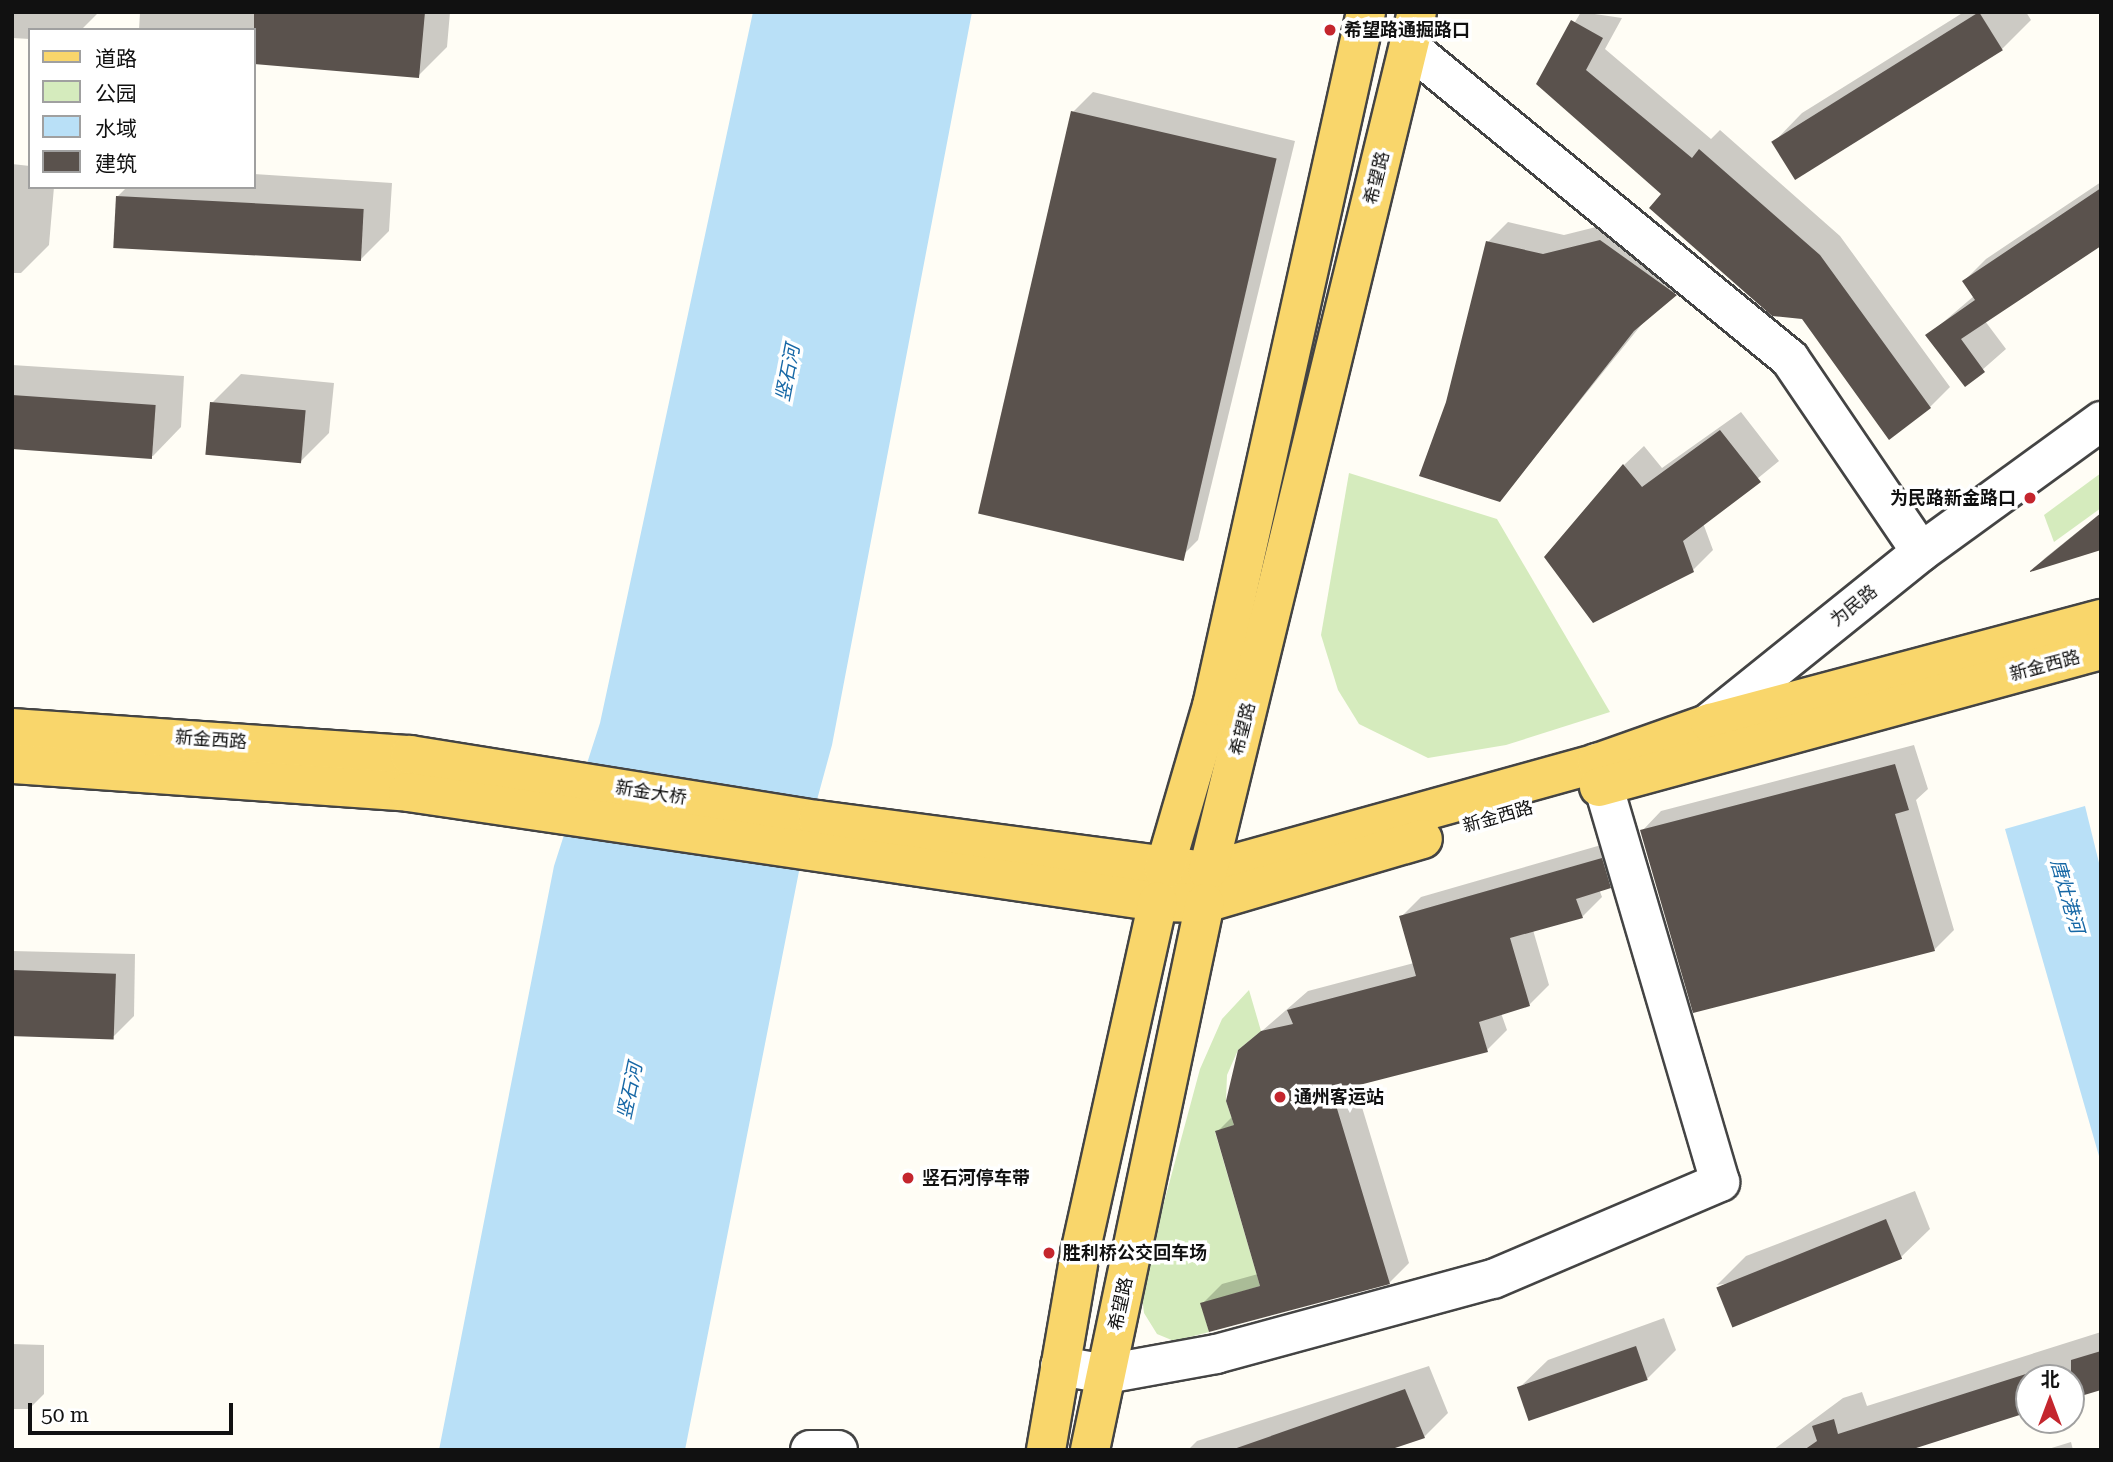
<!DOCTYPE html>
<meta charset="utf-8">
<style>
body{margin:0}
#map{position:relative;width:2113px;height:1462px;overflow:hidden;background:#fffdf5;font-family:"Roboto Serif","Noto Sans SC",serif}
div>[style]{position:absolute}
.green>*{inset:0;background:#d5ebbd}
.water>*{inset:0;background:#b9e0f7}
.shadow>*{inset:0;background:#0003}
.building>*{inset:0;background:#5a524d;transform-origin:0 0}
.roads{filter:drop-shadow(2px 0 #444) drop-shadow(-2px 0 #444) drop-shadow(0 2px #444) drop-shadow(0 -2px #444)}
.minor>*{height:38px;margin:-19px;padding:0 19px;transform-origin:19px;border-radius:19px;background:#fff}
.major>*{height:38px;margin:-19px;padding:0 19px;transform-origin:19px;border-radius:19px;background:#f9d66b}
.dots>*{width:19px;height:19px;translate:-50% -50%;box-sizing:border-box;border:4px solid #fff;border-radius:50%}
span{translate:-50% -50%;white-space:nowrap;text-align:center;line-height:1.15;-webkit-text-stroke:7px #fff;paint-order:stroke}
.poi-label{font-size:18px;color:#111;font-weight:700}
.left{translate:0 -50%;text-align:left}
.right{translate:-100% -50%;text-align:right}
.street-label{font-size:18px;color:#111}
.water-label{font-size:19px;color:#1768a6;font-style:italic}
.frame{position:absolute;inset:0;border:14px solid #111;pointer-events:none}
.legend{position:absolute;left:28px;top:28px;width:228px;height:161px;box-sizing:border-box;background:#fff;border:2px solid #a0a0a0;margin:0;padding:9px 12px;list-style:none;font-size:21px;color:#111}
.legend li{display:flex;align-items:center;gap:14px;height:35px}
.legend b{width:35px;border:2px solid #a0a0a0}
.north{position:absolute;left:2015px;top:1364px;width:70px;height:70px;box-sizing:border-box;background:#fff;border:2px solid #a0a0a0;border-radius:50%;rotate:0deg;font-size:19px;font-weight:700;line-height:28px;text-align:center;color:#111}
.north::after{content:'';display:block;margin:auto;width:24px;height:32px;background:#c4262e;clip-path:polygon(50% 0,100% 100%,50% 72%,0 100%)}
.scale{position:absolute;left:28px;top:1403px;width:205px;height:32px;box-sizing:border-box;border:4px solid #111;border-top:0;padding-left:9px;font-size:21px;line-height:24px;white-space:nowrap;color:#111;-webkit-text-stroke:5px #fff;paint-order:stroke}
</style>
<div id="map">
<div class="green">
<i style="clip-path:polygon(1349px 473px,1497px 519px,1610px 712px,1506px 745px,1428px 758px,1359px 724px,1338px 690px,1321px 635px)"></i>
<i style="clip-path:polygon(2101px 473px,2101px 508px,2054px 542px,2044px 515px)"></i>
<i style="clip-path:polygon(1249px 990px,1261px 1031px,1238px 1050px,1227px 1075px,1226px 1101px,1234px 1125px,1215px 1132px,1260px 1286px,1201px 1304px,1209px 1332px,1174px 1341px,1157px 1334px,1144px 1313px,1141px 1288px,1200px 1069px,1222px 1019px)"></i>
</div>
<div class="water">
<i style="clip-path:polygon(753px 12px,972px 12px,832px 745px,803px 851px,685px 1450px,439px 1450px,554px 866px,600px 723px)"></i>
<i style="clip-path:polygon(2085px 806px,2101px 871px,2101px 1163px,2005px 829px)"></i>
</div>
<div class="shadow">
<i style="clip-path:polygon(12px 12px,99px 12px,81px 30px,30px 30px,30px 39px,12px 38px)"></i>
<i style="clip-path:polygon(140px 12px,450px 12px,447px 47px,418px 76px,254px 62px,254px 30px,139px 30px)"></i>
<i style="clip-path:polygon(1581px 12px,1622px 18px,1605px 49px,1711px 139px,1720px 130px,1840px 236px,1950px 387px,1930px 407px,1803px 317px,1538px 84px)"></i>
<i style="clip-path:polygon(1964px 12px,2026px 12px,2031px 20px,2002px 49px,1774px 142px,1802px 113px)"></i>
<i style="clip-path:polygon(1093px 92px,1295px 141px,1198px 540px,1178px 560px,1073px 112px)"></i>
<i style="clip-path:polygon(12px 164px,30px 166px,30px 187px,54px 187px,49px 245px,21px 273px,12px 273px)"></i>
<i style="clip-path:polygon(254px 174px,392px 183px,389px 231px,360px 260px,117px 197px,127px 187px,254px 187px)"></i>
<i style="clip-path:polygon(2101px 182px,2101px 243px,1985px 321px,2006px 349px,1965px 385px,1927px 336px,1974px 296px,1964px 281px,1986px 259px)"></i>
<i style="clip-path:polygon(1620px 221px,1695px 274px,1646px 319px,1500px 500px,1448px 403px,1488px 242px,1508px 222px,1564px 235px)"></i>
<i style="clip-path:polygon(12px 365px,184px 376px,181px 427px,153px 456px,12px 448px)"></i>
<i style="clip-path:polygon(241px 374px,334px 383px,329px 433px,300px 462px,212px 403px)"></i>
<i style="clip-path:polygon(1741px 412px,1779px 461px,1703px 523px,1713px 550px,1693px 570px,1624px 465px,1644px 446px,1662px 468px)"></i>
<i style="clip-path:polygon(2101px 513px,2101px 548px,2036px 567px,2045px 558px)"></i>
<i style="clip-path:polygon(1914px 745px,1928px 789px,1916px 800px,1954px 930px,1934px 950px,1642px 831px,1661px 811px)"></i>
<i style="clip-path:polygon(1622px 839px,1630px 866px,1599px 889px,1602px 897px,1582px 917px,1533px 930px,1549px 985px,1529px 1005px,1501px 1013px,1507px 1030px,1487px 1050px,1355px 1084px,1409px 1263px,1389px 1283px,1202px 1304px,1222px 1284px,1258px 1274px,1217px 1132px,1233px 1116px,1239px 1051px,1308px 991px,1414px 963px,1401px 917px,1421px 897px)"></i>
<i style="clip-path:polygon(12px 951px,135px 954px,134px 1016px,114px 1036px,12px 1034px)"></i>
<i style="clip-path:polygon(1915px 1191px,1930px 1229px,1901px 1257px,1717px 1285px,1746px 1256px)"></i>
<i style="clip-path:polygon(1664px 1318px,1676px 1350px,1647px 1379px,1519px 1388px,1548px 1360px)"></i>
<i style="clip-path:polygon(2101px 1332px,2101px 1388px,2071px 1398px,2071px 1378px,2029px 1378px,2029px 1411px,1905px 1450px,1773px 1450px,1843px 1398px,1862px 1392px,1867px 1406px)"></i>
<i style="clip-path:polygon(12px 1344px,44px 1345px,44px 1394px,29px 1409px,12px 1409px)"></i>
<i style="clip-path:polygon(1429px 1366px,1448px 1413px,1424px 1437px,1383px 1450px,1188px 1450px,1197px 1441px)"></i>
<i style="clip-path:polygon(2071px 1442px,2073px 1450px,2045px 1450px)"></i>
</div>
<div class="building">
<i style="clip-path:polygon(254px 12px,425px 12px,419px 78px,254px 64px)"></i>
<i style="left:1979px;top:12px;width:45px;height:245px;rotate:58deg"></i>
<i style="clip-path:polygon(1571px 20px,1603px 38px,1586px 70px,1692px 158px,1699px 149px,1820px 255px,1931px 408px,1889px 440px,1802px 319px,1772px 316px,1649px 208px,1661px 194px,1536px 84px)"></i>
<i style="left:1071px;top:111px;width:211px;height:413px;rotate:13deg"></i>
<i style="clip-path:polygon(2101px 188px,2101px 246px,1961px 339px,1985px 372px,1965px 387px,1925px 335px,1975px 300px,1962px 281px)"></i>
<i style="left:116px;top:196px;width:248px;height:52px;rotate:3deg"></i>
<i style="clip-path:polygon(1600px 240px,1677px 295px,1634px 331px,1500px 502px,1419px 476px,1446px 402px,1486px 241px,1543px 254px)"></i>
<i style="left:12px;top:395px;width:144px;height:54px;rotate:4deg"></i>
<i style="left:210px;top:402px;width:96px;height:53px;rotate:5deg"></i>
<i style="clip-path:polygon(1720px 430px,1761px 482px,1683px 541px,1694px 572px,1593px 623px,1544px 557px,1623px 464px,1642px 487px)"></i>
<i style="clip-path:polygon(2101px 513px,2101px 550px,2030px 572px,2030px 571px)"></i>
<i style="clip-path:polygon(1895px 764px,1909px 810px,1895px 814px,1935px 951px,1693px 1013px,1640px 830px)"></i>
<i style="clip-path:polygon(1602px 858px,1611px 888px,1576px 899px,1583px 918px,1510px 938px,1530px 1006px,1479px 1022px,1488px 1052px,1332px 1092px,1390px 1284px,1209px 1332px,1200px 1303px,1260px 1286px,1215px 1131px,1234px 1125px,1226px 1101px,1238px 1050px,1261px 1031px,1293px 1024px,1287px 1010px,1416px 976px,1399px 916px)"></i>
<i style="left:12px;top:970px;width:104px;height:66px;rotate:2deg"></i>
<i style="left:1886px;top:1219px;width:43px;height:183px;rotate:68deg"></i>
<i style="left:1636px;top:1346px;width:36px;height:126px;rotate:71deg"></i>
<i style="clip-path:polygon(2101px 1351px,2101px 1390px,2071px 1399px,2071px 1360px)"></i>
<i style="clip-path:polygon(2029px 1373px,2029px 1412px,1910px 1450px,1804px 1450px,1817px 1441px,1812px 1426px,1834px 1419px,1838px 1434px)"></i>
<i style="clip-path:polygon(1405px 1389px,1425px 1438px,1389px 1450px,1231px 1450px)"></i>
</div>
<div class="roads">
<div class="minor">
<i style="left:1409px;top:47px;width:492px;rotate:39.3deg"></i>
<i style="left:1790px;top:359px;width:233px;rotate:55.8deg"></i>
<i style="left:1706px;top:725px;width:276px;rotate:-38.8deg"></i>
<i style="left:1921px;top:552px;width:223px;rotate:-36deg"></i>
<i style="left:1060px;top:1366px;width:47px;rotate:9.9deg"></i>
<i style="left:1106px;top:1374px;width:112px;rotate:-10.3deg"></i>
<i style="left:1216px;top:1354px;width:287px;rotate:-15.2deg"></i>
<i style="left:1493px;top:1279px;width:247px;rotate:-23.1deg"></i>
<i style="left:1720px;top:1182px;width:437px;rotate:-106.4deg"></i>
<i style="left:810px;top:1450px;width:28px"></i>
</div>
<div class="major">
<i style="left:12px;top:728px;width:399px;rotate:3.9deg"></i>
<i style="left:410px;top:755px;width:413px;rotate:9.1deg"></i>
<i style="left:818px;top:820px;width:393px;rotate:7.5deg"></i>
<i style="left:1208px;top:871px;width:404px;rotate:-15.5deg"></i>
<i style="left:1597px;top:763px;width:120px;rotate:-19.5deg"></i>
<i style="left:1710px;top:723px;width:405px;rotate:-14.9deg"></i>
<i style="left:12px;top:764px;width:397px;rotate:4deg"></i>
<i style="left:408px;top:792px;width:758px;rotate:8.34deg"></i>
<i style="left:1158px;top:902px;width:47px;rotate:1.2deg"></i>
<i style="left:1205px;top:903px;width:227px;rotate:-16.4deg"></i>
<i style="left:1599px;top:787px;width:520px;rotate:-15.26deg"></i>
<i style="left:1164px;top:870px;width:171px;rotate:-73.7deg"></i>
<i style="left:1212px;top:706px;width:711px;rotate:-77.49deg"></i>
<i style="left:1208px;top:871px;width:884px;rotate:-76.33deg"></i>
<i style="left:1046px;top:1450px;width:200px;rotate:-80.2deg"></i>
<i style="left:1080px;top:1253px;width:360px;rotate:-77.5deg"></i>
<i style="left:1090px;top:1450px;width:559px;rotate:-78.13deg"></i>
</div>
</div>
<div class="dots">
<i style="left:1330px;top:30px;background:#c4262e"></i>
<i style="left:2030px;top:498px;background:#c4262e"></i>
<i style="left:1280px;top:1097px;background:#c4262e"></i>
<i style="left:908px;top:1178px;background:#c4262e"></i>
<i style="left:1049px;top:1253px;background:#c4262e"></i>
</div>
<div class="poi-label">
<span class="left" style="left:1344px;top:30px">希望路通掘路口</span>
<span class="right" style="left:2016px;top:498px">为民路新金路口</span>
<span class="left" style="left:1294px;top:1097px">通州客运站</span>
<span class="left" style="left:922px;top:1178px">竖石河停车带</span>
<span class="left" style="left:1063px;top:1253px">胜利桥公交回车场</span>
</div>
<div class="street-label">
<span style="left:1377px;top:178px;rotate:-76deg">希望路</span>
<span style="left:1854px;top:606px;rotate:-39deg">为民路</span>
<span style="left:2045px;top:666px;rotate:-15deg">新金西路</span>
<span style="left:1243px;top:729px;rotate:-76deg">希望路</span>
<span style="left:211px;top:740px;rotate:4deg">新金西路</span>
<span style="left:651px;top:793px;rotate:9deg">新金大桥</span>
<span style="left:1498px;top:817px;rotate:-16deg">新金西路</span>
<span style="left:1121px;top:1304px;rotate:-78deg">希望路</span>
</div>
<div class="water-label">
<span style="left:788px;top:373px;rotate:-79deg">竖石河</span>
<span style="left:2067px;top:896px;rotate:74deg">唐灶港河</span>
<span style="left:630px;top:1091px;rotate:-78deg">竖石河</span>
</div>
<div class="frame"></div>
<ul class="legend">
<li><b style="height:9px;background:#f9d66b"></b>道路</li>
<li><b style="height:19px;background:#d5ebbd"></b>公园</li>
<li><b style="height:19px;background:#b9e0f7"></b>水域</li>
<li><b style="height:19px;background:#5a524d"></b>建筑</li>
</ul>
<div class="north">北</div>
<div class="scale">50 m</div>
</div>
